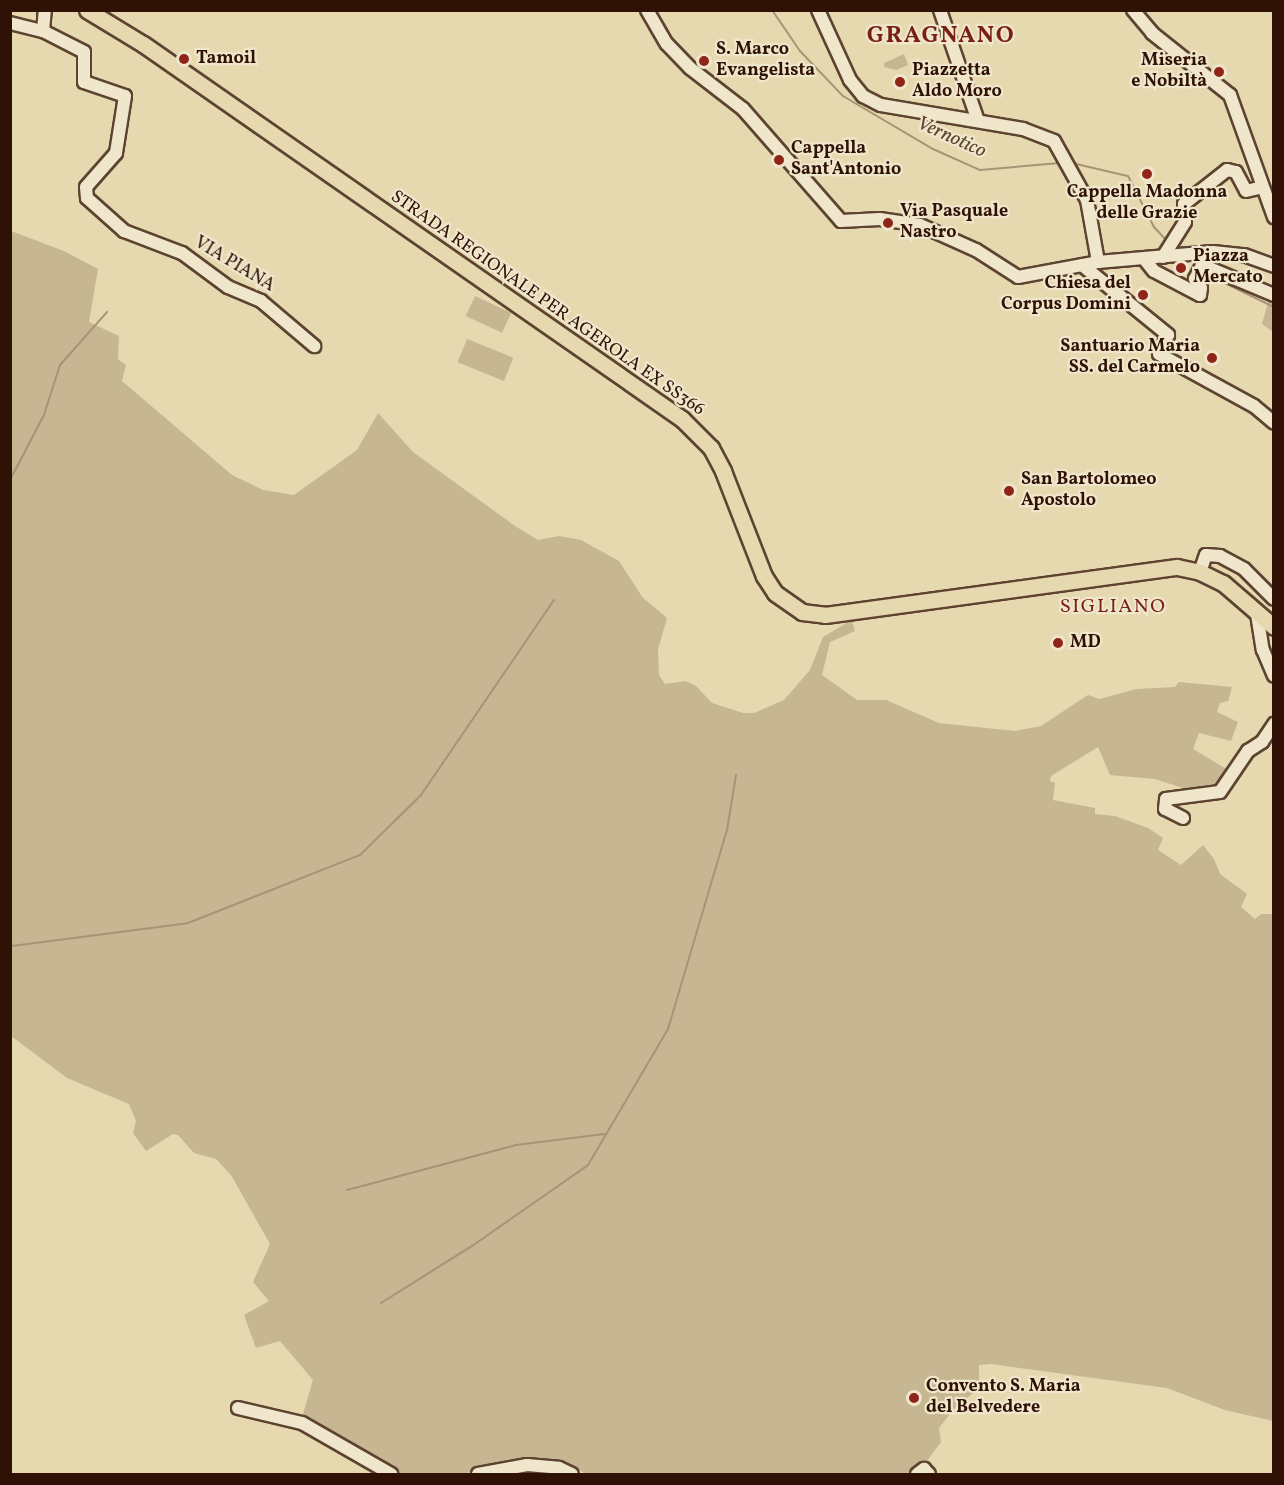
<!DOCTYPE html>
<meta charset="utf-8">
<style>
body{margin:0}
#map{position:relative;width:1284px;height:1485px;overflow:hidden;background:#e6d8af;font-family:Vollkorn,serif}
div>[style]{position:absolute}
.green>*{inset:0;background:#c7b692;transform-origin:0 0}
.stream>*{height:2px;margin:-1px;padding:0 1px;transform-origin:1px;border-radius:1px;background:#a89475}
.roads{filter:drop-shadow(2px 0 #5d4330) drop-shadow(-2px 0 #5d4330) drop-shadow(0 2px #5d4330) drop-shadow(0 -2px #5d4330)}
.minor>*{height:12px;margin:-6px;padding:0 6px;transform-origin:6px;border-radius:6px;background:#efe6cb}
.major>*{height:15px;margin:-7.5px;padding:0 7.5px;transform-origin:7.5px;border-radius:7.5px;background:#e6d8af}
.dots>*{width:16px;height:16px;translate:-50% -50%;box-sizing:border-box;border:3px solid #efe6cb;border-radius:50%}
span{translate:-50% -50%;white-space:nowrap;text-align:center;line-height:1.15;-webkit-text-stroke:4.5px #efe6cb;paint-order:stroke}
.poi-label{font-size:18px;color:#2f1105;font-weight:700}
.left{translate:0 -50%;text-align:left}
.right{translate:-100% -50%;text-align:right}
.street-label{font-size:18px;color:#2f1105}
.water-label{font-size:20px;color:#5f4532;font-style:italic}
.neighbourhood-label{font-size:20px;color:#7a1f14;letter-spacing:1.5px}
.district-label{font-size:24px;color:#7a1f14;font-weight:700;letter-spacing:1.5px}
.frame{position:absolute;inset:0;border:12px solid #2f1105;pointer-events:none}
</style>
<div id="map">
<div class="green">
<i style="clip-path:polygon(904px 54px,908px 65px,896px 70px,884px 67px,884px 63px)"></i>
<i style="clip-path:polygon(11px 231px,64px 251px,98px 269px,89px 322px,119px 336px,118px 359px,126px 365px,122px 381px,232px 475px,263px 490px,294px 495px,357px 450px,378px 413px,413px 452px,515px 526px,538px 540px,559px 536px,581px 540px,619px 561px,643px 598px,667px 618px,658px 649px,659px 675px,665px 684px,686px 681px,696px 686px,712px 703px,743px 713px,754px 713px,784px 700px,810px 670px,823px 637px,852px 620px,855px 631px,830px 642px,822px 675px,857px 700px,886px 700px,939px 723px,1015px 731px,1041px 726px,1088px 695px,1099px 699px,1137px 689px,1175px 687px,1179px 682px,1232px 687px,1228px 701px,1220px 703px,1217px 712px,1238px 722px,1231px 741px,1199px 733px,1193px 749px,1228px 770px,1219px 784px,1189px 790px,1155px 779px,1110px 775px,1098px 747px,1051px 776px,1050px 781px,1055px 783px,1053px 800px,1095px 808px,1095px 814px,1115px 816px,1148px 828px,1163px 838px,1158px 850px,1181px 865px,1203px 845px,1214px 859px,1220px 874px,1247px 894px,1241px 907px,1255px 919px,1261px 914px,1273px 914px,1273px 1421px,1225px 1410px,1167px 1388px,991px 1364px,979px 1365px,979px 1388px,953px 1410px,939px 1428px,941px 1442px,923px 1466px,930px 1462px,932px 1474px,586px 1474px,572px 1466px,539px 1460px,461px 1474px,399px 1474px,302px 1417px,313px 1380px,280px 1341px,256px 1348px,244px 1315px,269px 1301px,253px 1282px,270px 1244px,231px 1175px,216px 1159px,194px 1153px,178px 1135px,173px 1134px,146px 1151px,133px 1133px,136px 1121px,129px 1104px,67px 1078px,11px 1036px)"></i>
<i style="clip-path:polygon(1273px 284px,1273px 332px,1262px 324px)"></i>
<i style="left:475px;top:296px;width:40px;height:22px;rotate:25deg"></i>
<i style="left:467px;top:339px;width:50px;height:25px;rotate:22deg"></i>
</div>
<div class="stream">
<i style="left:772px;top:10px;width:50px;rotate:55.7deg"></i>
<i style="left:800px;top:51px;width:62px;rotate:46.3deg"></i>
<i style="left:843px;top:96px;width:104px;rotate:30.5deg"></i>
<i style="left:933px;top:149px;width:51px;rotate:24.1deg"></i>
<i style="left:980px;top:170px;width:80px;rotate:-5deg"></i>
<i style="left:1072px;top:163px;width:57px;rotate:13.1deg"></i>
<i style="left:1128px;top:176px;width:57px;rotate:63deg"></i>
<i style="left:1154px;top:227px;width:16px;rotate:47deg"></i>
<i style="left:1204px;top:273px;width:78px;rotate:25.9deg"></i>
<i style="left:10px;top:480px;width:73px;rotate:-62.4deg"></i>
<i style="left:44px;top:415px;width:52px;rotate:-72.3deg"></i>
<i style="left:60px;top:365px;width:71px;rotate:-48.4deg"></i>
<i style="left:12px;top:946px;width:177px;rotate:-7.4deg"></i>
<i style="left:188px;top:923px;width:185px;rotate:-21.6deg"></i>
<i style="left:360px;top:855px;width:86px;rotate:-44.5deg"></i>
<i style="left:421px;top:795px;width:236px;rotate:-55.7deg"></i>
<i style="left:347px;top:1190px;width:175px;rotate:-14.9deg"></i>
<i style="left:516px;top:1145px;width:89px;rotate:-7.1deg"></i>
<i style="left:381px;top:1303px;width:107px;rotate:-32.1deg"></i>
<i style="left:472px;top:1246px;width:141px;rotate:-34.9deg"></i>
<i style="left:588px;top:1165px;width:158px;rotate:-59.5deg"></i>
<i style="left:668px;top:1029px;width:208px;rotate:-73.5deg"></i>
<i style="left:727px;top:830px;width:56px;rotate:-80.7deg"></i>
</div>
<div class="roads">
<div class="minor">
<i style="left:647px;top:10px;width:39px;rotate:60deg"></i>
<i style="left:667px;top:44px;width:33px;rotate:46deg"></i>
<i style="left:690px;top:68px;width:67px;rotate:37.7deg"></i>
<i style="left:743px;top:109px;width:149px;rotate:48.8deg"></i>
<i style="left:841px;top:221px;width:39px;rotate:-3deg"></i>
<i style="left:880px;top:219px;width:40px;rotate:8.5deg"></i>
<i style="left:920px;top:225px;width:61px;rotate:24.1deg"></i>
<i style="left:976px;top:250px;width:50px;rotate:32.7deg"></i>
<i style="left:1018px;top:277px;width:81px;rotate:-10.6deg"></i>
<i style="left:1098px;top:262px;width:115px;rotate:-5deg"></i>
<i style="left:1213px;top:252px;width:31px;rotate:6deg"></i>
<i style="left:1244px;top:255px;width:32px;rotate:20deg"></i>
<i style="left:818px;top:10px;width:77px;rotate:65.4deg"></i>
<i style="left:850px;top:80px;width:21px;rotate:51deg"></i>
<i style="left:863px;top:96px;width:20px;rotate:27deg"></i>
<i style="left:881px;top:105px;width:144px;rotate:9.6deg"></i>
<i style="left:1023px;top:129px;width:33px;rotate:21deg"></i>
<i style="left:1054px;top:141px;width:68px;rotate:60.8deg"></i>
<i style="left:1087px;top:200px;width:63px;rotate:79.9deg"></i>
<i style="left:940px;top:10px;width:117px;rotate:71.1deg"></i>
<i style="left:1133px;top:10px;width:30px;rotate:50deg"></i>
<i style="left:1152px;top:33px;width:100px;rotate:38.5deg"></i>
<i style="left:1230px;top:95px;width:130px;rotate:70.2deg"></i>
<i style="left:10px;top:23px;width:34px;rotate:14deg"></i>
<i style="left:43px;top:31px;width:21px;rotate:-85deg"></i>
<i style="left:43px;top:31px;width:46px;rotate:27.1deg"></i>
<i style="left:84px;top:52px;width:30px;rotate:90deg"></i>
<i style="left:84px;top:82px;width:43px;rotate:18.9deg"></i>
<i style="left:125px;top:96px;width:58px;rotate:99deg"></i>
<i style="left:116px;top:153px;width:45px;rotate:131.4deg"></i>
<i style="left:86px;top:187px;width:11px;rotate:85deg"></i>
<i style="left:87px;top:198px;width:50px;rotate:41.7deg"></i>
<i style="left:124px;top:231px;width:62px;rotate:20.8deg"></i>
<i style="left:182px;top:253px;width:57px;rotate:36.5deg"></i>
<i style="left:228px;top:287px;width:36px;rotate:23deg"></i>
<i style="left:261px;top:301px;width:70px;rotate:40.3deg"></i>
<i style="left:1163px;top:257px;width:41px;rotate:-57.8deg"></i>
<i style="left:1185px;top:222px;width:18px;rotate:-93deg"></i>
<i style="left:1184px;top:204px;width:55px;rotate:-38.3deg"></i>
<i style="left:1227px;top:170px;width:9px;rotate:13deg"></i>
<i style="left:1236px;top:172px;width:21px;rotate:62deg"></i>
<i style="left:1246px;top:191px;width:17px;rotate:-13deg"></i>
<i style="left:1145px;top:260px;width:14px;rotate:51deg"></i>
<i style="left:1154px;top:271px;width:52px;rotate:27.6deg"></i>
<i style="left:1200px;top:295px;width:7px;rotate:-82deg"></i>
<i style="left:1201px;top:288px;width:11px;rotate:-124deg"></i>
<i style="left:1195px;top:279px;width:16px;rotate:-63deg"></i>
<i style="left:1202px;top:265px;width:78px;rotate:22.6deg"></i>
<i style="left:1082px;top:265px;width:111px;rotate:39.1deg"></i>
<i style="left:1168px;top:335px;width:21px;rotate:115deg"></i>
<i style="left:1159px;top:354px;width:108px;rotate:28.7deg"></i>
<i style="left:1254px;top:406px;width:26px;rotate:40deg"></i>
<i style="left:1200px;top:572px;width:18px;rotate:-71deg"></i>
<i style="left:1206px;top:555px;width:14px;rotate:4deg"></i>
<i style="left:1220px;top:556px;width:27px;rotate:28deg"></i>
<i style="left:1244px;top:569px;width:42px;rotate:45deg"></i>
<i style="left:1257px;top:614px;width:36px;rotate:81deg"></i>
<i style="left:1263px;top:650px;width:28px;rotate:67deg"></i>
<i style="left:1183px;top:818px;width:20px;rotate:-153deg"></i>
<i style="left:1165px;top:809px;width:10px;rotate:-84deg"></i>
<i style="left:1166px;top:799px;width:54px;rotate:-7.4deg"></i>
<i style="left:1220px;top:792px;width:50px;rotate:-55.7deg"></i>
<i style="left:1248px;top:751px;width:17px;rotate:-33deg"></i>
<i style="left:1262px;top:742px;width:22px;rotate:-56deg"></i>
<i style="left:238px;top:1408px;width:66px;rotate:13.2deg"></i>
<i style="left:302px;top:1423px;width:103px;rotate:29.8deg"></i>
<i style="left:478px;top:1474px;width:50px;rotate:-10.4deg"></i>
<i style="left:527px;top:1465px;width:32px;rotate:5deg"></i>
<i style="left:559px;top:1468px;width:14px;rotate:25deg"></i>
<i style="left:917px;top:1474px;width:9px;rotate:-36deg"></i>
<i style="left:924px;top:1469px;width:7px;rotate:45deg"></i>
</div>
<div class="major">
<i style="left:87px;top:10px;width:66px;rotate:31.3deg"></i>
<i style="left:143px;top:44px;width:657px;rotate:34.83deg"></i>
<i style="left:682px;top:419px;width:41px;rotate:45deg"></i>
<i style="left:711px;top:448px;width:26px;rotate:62deg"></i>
<i style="left:723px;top:471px;width:113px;rotate:68.7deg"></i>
<i style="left:764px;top:576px;width:20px;rotate:57deg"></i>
<i style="left:775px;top:593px;width:33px;rotate:35deg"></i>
<i style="left:802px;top:612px;width:23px;rotate:7deg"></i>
<i style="left:825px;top:615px;width:355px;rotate:-7.8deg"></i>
<i style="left:1177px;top:567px;width:24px;rotate:12deg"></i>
<i style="left:1200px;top:572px;width:25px;rotate:26deg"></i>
<i style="left:1223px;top:583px;width:67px;rotate:40.8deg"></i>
</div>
</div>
<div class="dots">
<i style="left:184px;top:59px;background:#8f2418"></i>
<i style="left:704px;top:61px;background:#8f2418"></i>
<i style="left:1219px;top:72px;background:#8f2418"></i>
<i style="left:900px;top:82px;background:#8f2418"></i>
<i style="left:779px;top:160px;background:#8f2418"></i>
<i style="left:1147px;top:174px;background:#8f2418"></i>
<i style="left:888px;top:223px;background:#8f2418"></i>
<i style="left:1181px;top:268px;background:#8f2418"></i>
<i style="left:1143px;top:295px;background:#8f2418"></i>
<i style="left:1212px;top:358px;background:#8f2418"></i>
<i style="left:1009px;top:491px;background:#8f2418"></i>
<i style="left:1058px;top:643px;background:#8f2418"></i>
<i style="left:914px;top:1398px;background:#8f2418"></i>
</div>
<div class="poi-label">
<span class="left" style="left:716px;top:61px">S. Marco<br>Evangelista</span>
<span class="left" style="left:196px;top:59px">Tamoil</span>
<span class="right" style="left:1207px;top:72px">Miseria<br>e Nobiltà</span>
<span class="left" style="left:912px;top:82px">Piazzetta<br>Aldo Moro</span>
<span class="left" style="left:791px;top:160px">Cappella<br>Sant'Antonio</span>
<span style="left:1147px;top:204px">Cappella Madonna<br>delle Grazie</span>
<span class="left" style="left:900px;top:223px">Via Pasquale<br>Nastro</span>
<span class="left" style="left:1193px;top:268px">Piazza<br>Mercato</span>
<span class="right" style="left:1131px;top:295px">Chiesa del<br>Corpus Domini</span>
<span class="right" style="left:1200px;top:358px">Santuario Maria<br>SS. del Carmelo</span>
<span class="left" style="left:1021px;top:491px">San Bartolomeo<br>Apostolo</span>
<span class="left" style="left:1070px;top:643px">MD</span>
<span class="left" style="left:926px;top:1398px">Convento S. Maria<br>del Belvedere</span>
</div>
<div class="street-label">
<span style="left:234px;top:265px;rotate:31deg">VIA PIANA</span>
<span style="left:547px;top:304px;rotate:35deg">STRADA REGIONALE PER AGEROLA EX SS366</span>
</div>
<div class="water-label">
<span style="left:951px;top:138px;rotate:24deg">Vernotico</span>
</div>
<div class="neighbourhood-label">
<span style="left:1113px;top:607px">SIGLIANO</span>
</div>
<div class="district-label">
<span style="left:941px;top:37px">GRAGNANO</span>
</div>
<div class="frame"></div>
</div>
